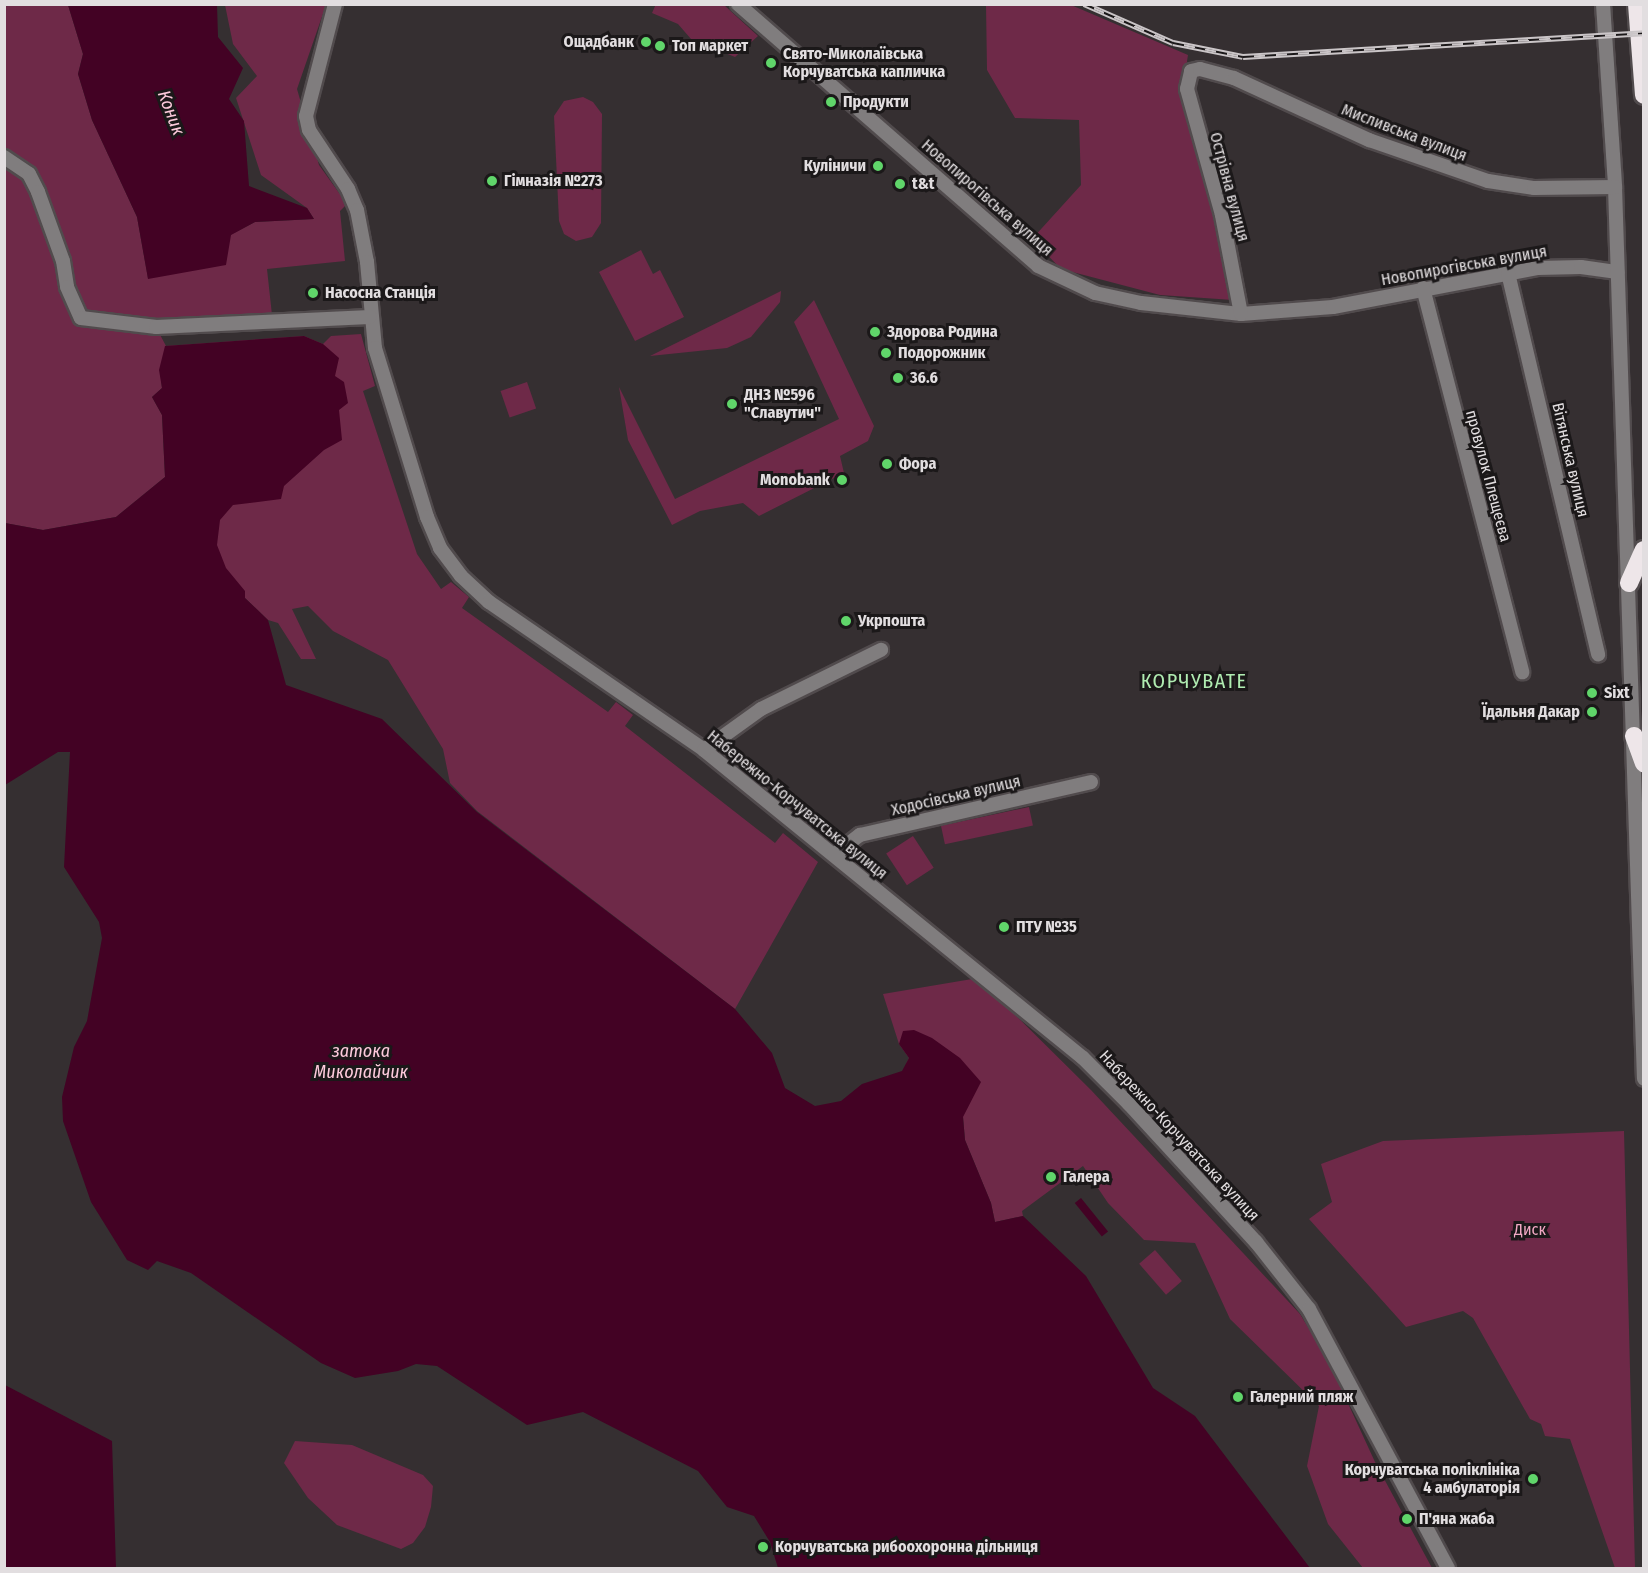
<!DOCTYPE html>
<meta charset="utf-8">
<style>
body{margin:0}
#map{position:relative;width:1648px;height:1573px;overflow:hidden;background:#352f31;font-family:"Fira Sans Condensed",sans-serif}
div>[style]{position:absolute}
.green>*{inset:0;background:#6e2948;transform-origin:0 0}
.water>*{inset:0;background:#430224;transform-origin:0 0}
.roads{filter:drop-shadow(2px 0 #514b4d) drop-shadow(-2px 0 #514b4d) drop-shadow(0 2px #514b4d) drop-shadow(0 -2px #514b4d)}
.minor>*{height:14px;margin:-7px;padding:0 7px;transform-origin:7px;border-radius:7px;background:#807d7e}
.highway>*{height:18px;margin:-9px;padding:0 9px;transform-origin:9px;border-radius:9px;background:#eee6e9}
.rail>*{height:6px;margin-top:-3px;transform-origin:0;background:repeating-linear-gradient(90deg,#1b1819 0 11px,#cac5c7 0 22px);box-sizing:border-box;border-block:2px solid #cac5c7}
.dots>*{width:16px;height:16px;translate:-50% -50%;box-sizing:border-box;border:3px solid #1b1819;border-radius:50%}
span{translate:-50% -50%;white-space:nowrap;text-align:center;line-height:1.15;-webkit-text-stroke:6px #1b1819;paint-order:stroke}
.poi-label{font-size:16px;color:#e2dee0;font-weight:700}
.right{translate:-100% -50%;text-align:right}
.left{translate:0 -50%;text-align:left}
.street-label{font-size:16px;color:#e2dee0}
.park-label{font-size:16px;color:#f2a8c4}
.water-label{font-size:18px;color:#fdcadc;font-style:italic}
.quarter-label{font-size:20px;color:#b0ecb1;letter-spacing:1.5px}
.frame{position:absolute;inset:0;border:6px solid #e2dee0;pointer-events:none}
</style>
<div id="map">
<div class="green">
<i style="clip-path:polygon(656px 4px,724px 5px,758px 36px,735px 57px,691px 39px,678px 24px,652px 13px)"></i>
<i style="clip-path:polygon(4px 5px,68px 5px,83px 54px,78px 74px,92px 120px,137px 217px,148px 278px,255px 222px,314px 219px,307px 208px,261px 175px,236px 98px,257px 76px,233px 44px,225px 5px,326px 5px,297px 89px,319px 165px,347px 204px,340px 211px,345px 261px,267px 269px,272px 315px,156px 321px,156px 327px,166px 346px,304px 336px,323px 344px,331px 336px,361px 334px,375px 386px,363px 391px,417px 554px,441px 589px,451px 582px,469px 597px,462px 608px,608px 712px,616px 702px,633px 715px,625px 726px,775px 843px,783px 833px,818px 862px,735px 1009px,477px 811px,450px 783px,443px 749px,388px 660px,333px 631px,308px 606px,292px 609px,316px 659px,301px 659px,278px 623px,268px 620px,245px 598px,190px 525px,160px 371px,162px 388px,152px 397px,162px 415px,165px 477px,116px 517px,43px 530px,5px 523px)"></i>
<i style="clip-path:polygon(986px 5px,1071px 5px,1188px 55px,1184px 80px,1233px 300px,1160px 295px,1061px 269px,1032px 239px,1081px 185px,1079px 120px,1015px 118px,987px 70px)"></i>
<i style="clip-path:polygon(583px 97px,593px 102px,602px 114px,601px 223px,592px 237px,576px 241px,564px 234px,559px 221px,554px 116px,564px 101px)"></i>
<i style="clip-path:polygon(641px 250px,653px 274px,660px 270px,684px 317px,635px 341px,599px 272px)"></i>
<i style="clip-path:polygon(781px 291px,780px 302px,751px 337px,727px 348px,650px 356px)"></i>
<i style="clip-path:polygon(814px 300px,874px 426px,868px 441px,840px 456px,844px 473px,759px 516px,743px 503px,700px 511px,672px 525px,628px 440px,619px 387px,675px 499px,839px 419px,794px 322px)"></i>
<i style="left:527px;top:382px;width:28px;height:28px;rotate:71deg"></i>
<i style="left:1029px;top:807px;width:19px;height:90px;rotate:78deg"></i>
<i style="left:913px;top:836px;width:38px;height:32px;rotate:57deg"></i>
<i style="clip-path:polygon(978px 978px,1091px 1090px,1300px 1314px,1329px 1362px,1375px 1462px,1432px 1568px,1363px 1568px,1328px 1524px,1307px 1466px,1319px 1406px,1230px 1319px,1195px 1243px,1144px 1240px,1108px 1203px,1083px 1166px,1022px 1211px,1023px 1216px,995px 1222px,991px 1203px,965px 1140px,963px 1117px,906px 1064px,909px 1058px,899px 1044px,883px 994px)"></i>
<i style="clip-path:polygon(1624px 1131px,1635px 1568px,1615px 1568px,1570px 1439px,1545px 1436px,1541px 1424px,1530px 1419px,1473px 1318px,1463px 1311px,1406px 1327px,1309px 1219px,1332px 1202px,1321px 1164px,1383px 1141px)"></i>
<i style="left:1155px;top:1250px;width:41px;height:21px;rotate:49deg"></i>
<i style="clip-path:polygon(295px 1441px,352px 1445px,423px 1475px,433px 1486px,431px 1507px,425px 1527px,413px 1543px,401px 1549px,337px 1525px,308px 1498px,284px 1463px)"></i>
</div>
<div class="water">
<i style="clip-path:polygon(68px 5px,217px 5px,218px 37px,243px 68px,229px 99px,244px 121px,249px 186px,307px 208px,314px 219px,255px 222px,231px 235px,226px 265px,148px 279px,137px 217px,92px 120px,78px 74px,83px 54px)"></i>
<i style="clip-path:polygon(304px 336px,323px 344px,339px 358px,335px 376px,344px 382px,348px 403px,339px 410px,342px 440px,324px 450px,284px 486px,281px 499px,233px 505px,220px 520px,217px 545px,226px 568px,245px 591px,245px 598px,268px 620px,286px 685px,382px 719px,477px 812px,735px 1009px,772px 1053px,785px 1088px,815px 1106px,841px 1101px,862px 1084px,902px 1071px,909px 1058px,899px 1044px,903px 1031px,914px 1030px,932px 1038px,960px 1058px,981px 1082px,963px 1117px,965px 1140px,991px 1203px,995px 1222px,1023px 1216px,1086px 1276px,1153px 1388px,1195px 1416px,1310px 1568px,778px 1568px,770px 1542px,754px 1516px,727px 1507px,698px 1471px,583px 1412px,527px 1425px,437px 1366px,416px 1364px,398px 1371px,355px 1378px,321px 1363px,191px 1273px,157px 1261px,148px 1270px,127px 1260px,91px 1202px,63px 1121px,62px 1097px,74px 1047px,87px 1021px,102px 938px,99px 922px,64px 867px,70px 752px,58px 752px,5px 785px,5px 523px,43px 530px,116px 517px,165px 477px,162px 415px,152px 397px,162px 388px,159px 370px,165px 346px)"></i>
<i style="left:1081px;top:1198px;width:43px;height:8px;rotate:51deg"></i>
<i style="clip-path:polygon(5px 1385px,112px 1441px,116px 1568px,5px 1568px)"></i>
</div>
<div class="roads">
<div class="minor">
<i style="left:335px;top:4px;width:116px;rotate:104.5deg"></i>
<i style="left:306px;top:116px;width:14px;rotate:78deg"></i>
<i style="left:309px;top:130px;width:71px;rotate:56.5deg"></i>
<i style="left:348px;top:189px;width:23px;rotate:67deg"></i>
<i style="left:357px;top:210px;width:53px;rotate:79.1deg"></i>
<i style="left:367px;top:262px;width:86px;rotate:84.7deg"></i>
<i style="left:375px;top:348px;width:177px;rotate:72.9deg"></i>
<i style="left:427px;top:517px;width:34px;rotate:67deg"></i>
<i style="left:440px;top:548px;width:35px;rotate:53deg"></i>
<i style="left:461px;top:576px;width:38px;rotate:43deg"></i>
<i style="left:489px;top:602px;width:261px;rotate:34.5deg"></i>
<i style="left:704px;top:750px;width:488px;rotate:39.1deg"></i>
<i style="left:1083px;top:1058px;width:65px;rotate:45deg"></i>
<i style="left:1129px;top:1104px;width:188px;rotate:47.4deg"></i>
<i style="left:1256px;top:1242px;width:85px;rotate:51.7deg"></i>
<i style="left:1309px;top:1309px;width:294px;rotate:61.8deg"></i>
<i style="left:738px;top:4px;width:398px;rotate:41.1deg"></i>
<i style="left:1038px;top:266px;width:63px;rotate:25.3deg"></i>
<i style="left:1095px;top:293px;width:47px;rotate:12.3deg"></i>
<i style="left:1141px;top:303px;width:101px;rotate:6.3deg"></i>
<i style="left:1241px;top:314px;width:92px;rotate:-4.4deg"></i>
<i style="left:1333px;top:307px;width:209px;rotate:-10.8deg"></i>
<i style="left:1538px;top:268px;width:43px;rotate:-1.3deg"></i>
<i style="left:1581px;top:267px;width:37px;rotate:8deg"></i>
<i style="left:1603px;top:4px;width:183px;rotate:86.2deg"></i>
<i style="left:1615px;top:187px;width:892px;rotate:88.14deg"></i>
<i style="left:4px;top:157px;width:30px;rotate:34deg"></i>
<i style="left:29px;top:174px;width:20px;rotate:63deg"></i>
<i style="left:38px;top:192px;width:73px;rotate:70.1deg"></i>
<i style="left:63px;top:261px;width:26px;rotate:81deg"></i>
<i style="left:67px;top:287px;width:34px;rotate:66deg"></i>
<i style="left:81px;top:318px;width:76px;rotate:6.8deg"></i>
<i style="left:156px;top:327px;width:214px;rotate:-2.7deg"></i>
<i style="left:1508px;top:273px;width:392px;rotate:76.7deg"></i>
<i style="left:1423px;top:288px;width:397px;rotate:75.5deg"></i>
<i style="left:1241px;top:314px;width:101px;rotate:-100.9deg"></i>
<i style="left:1222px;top:215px;width:131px;rotate:-105.5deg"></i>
<i style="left:1187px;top:89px;width:18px;rotate:-77deg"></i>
<i style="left:1191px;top:71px;width:9px;rotate:-13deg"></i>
<i style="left:1200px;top:69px;width:35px;rotate:15deg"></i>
<i style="left:1234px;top:78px;width:149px;rotate:24.7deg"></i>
<i style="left:1369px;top:140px;width:126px;rotate:19deg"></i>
<i style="left:1488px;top:181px;width:47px;rotate:8.7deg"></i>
<i style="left:1534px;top:188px;width:81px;rotate:-0.7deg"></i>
<i style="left:704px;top:750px;width:70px;rotate:-35.7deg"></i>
<i style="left:761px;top:709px;width:134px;rotate:-26.2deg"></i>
<i style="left:834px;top:855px;width:33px;rotate:-38deg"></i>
<i style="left:860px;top:835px;width:237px;rotate:-12.9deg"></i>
</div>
<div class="highway">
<i style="left:1637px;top:4px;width:91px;rotate:85.6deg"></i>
<i style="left:1629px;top:583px;width:36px;rotate:-66deg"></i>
<i style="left:1634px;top:736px;width:29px;rotate:70deg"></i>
</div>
</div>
<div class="rail">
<i style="left:1084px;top:4px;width:97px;rotate:23.7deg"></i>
<i style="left:1173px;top:43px;width:71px;rotate:11.3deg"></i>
<i style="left:1243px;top:57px;width:402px;rotate:-3.4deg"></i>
</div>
<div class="dots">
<i style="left:646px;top:42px;background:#60d56a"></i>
<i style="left:660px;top:46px;background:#60d56a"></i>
<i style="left:771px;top:63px;background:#60d56a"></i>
<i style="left:831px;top:102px;background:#60d56a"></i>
<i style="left:878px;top:166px;background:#60d56a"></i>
<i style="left:492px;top:181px;background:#60d56a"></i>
<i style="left:900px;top:184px;background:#60d56a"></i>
<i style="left:313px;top:293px;background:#60d56a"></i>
<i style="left:875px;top:332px;background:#60d56a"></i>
<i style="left:886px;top:353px;background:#60d56a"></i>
<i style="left:898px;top:378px;background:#60d56a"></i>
<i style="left:732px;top:404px;background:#60d56a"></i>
<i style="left:887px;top:464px;background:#60d56a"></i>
<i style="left:842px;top:480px;background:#60d56a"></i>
<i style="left:846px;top:621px;background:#60d56a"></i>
<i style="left:1592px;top:693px;background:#60d56a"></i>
<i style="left:1592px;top:712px;background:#60d56a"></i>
<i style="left:1004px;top:927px;background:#60d56a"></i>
<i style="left:1051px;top:1177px;background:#60d56a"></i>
<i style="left:1238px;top:1397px;background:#60d56a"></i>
<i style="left:1533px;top:1479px;background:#60d56a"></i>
<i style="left:1407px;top:1519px;background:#60d56a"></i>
<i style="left:763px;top:1547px;background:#60d56a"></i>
</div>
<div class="poi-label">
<span class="right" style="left:634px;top:42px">Ощадбанк</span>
<span class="left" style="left:672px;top:46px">Топ маркет</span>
<span class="left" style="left:783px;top:63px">Свято-Миколаївська<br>Корчуватська капличка</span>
<span class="left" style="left:843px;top:102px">Продукти</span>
<span class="right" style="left:866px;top:166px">Куліничи</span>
<span class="left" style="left:504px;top:181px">Гімназія №273</span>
<span class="left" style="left:912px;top:184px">t&amp;t</span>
<span class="left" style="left:325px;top:293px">Насосна Станція</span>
<span class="left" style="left:887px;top:332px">Здорова Родина</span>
<span class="left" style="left:898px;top:353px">Подорожник</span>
<span class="left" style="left:910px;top:378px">36.6</span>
<span class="left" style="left:744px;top:404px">ДНЗ №596<br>"Славутич"</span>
<span class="left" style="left:899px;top:464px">Фора</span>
<span class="right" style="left:830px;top:480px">Monobank</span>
<span class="left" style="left:858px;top:621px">Укрпошта</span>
<span class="left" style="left:1604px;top:693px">Sixt</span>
<span class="right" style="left:1580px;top:712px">Їдальня Дакар</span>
<span class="left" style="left:1016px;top:927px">ПТУ №35</span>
<span class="left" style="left:1063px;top:1177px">Галера</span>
<span class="left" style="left:1250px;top:1397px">Галерний пляж</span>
<span class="right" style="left:1520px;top:1479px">Корчуватська поліклініка<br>4 амбулаторія</span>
<span class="left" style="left:1419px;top:1519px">П'яна жаба</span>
<span class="left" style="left:775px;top:1547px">Корчуватська рибоохоронна дільниця</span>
</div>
<div class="street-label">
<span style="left:1404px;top:133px;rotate:21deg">Мисливська вулиця</span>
<span style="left:1229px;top:187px;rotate:75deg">Острівна вулиця</span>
<span style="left:987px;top:198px;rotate:41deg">Новопирогівська вулиця</span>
<span style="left:1464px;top:266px;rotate:-10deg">Новопирогівська вулиця</span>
<span style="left:1570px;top:460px;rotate:77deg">Вітянська вулиця</span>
<span style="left:1488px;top:476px;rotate:75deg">провулок Плещеєва</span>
<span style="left:956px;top:796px;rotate:-13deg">Ходосівська вулиця</span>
<span style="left:797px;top:805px;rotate:39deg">Набережно-Корчуватська вулиця</span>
<span style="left:1179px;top:1136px;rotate:47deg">Набережно-Корчуватська вулиця</span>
</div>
<div class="park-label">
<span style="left:1530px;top:1230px">Диск</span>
</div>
<div class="water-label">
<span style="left:171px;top:113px;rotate:69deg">Коник</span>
<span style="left:361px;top:1062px">затока<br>Миколайчик</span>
</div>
<div class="quarter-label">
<span style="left:1194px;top:681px">КОРЧУВАТЕ</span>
</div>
<div class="frame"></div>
</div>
